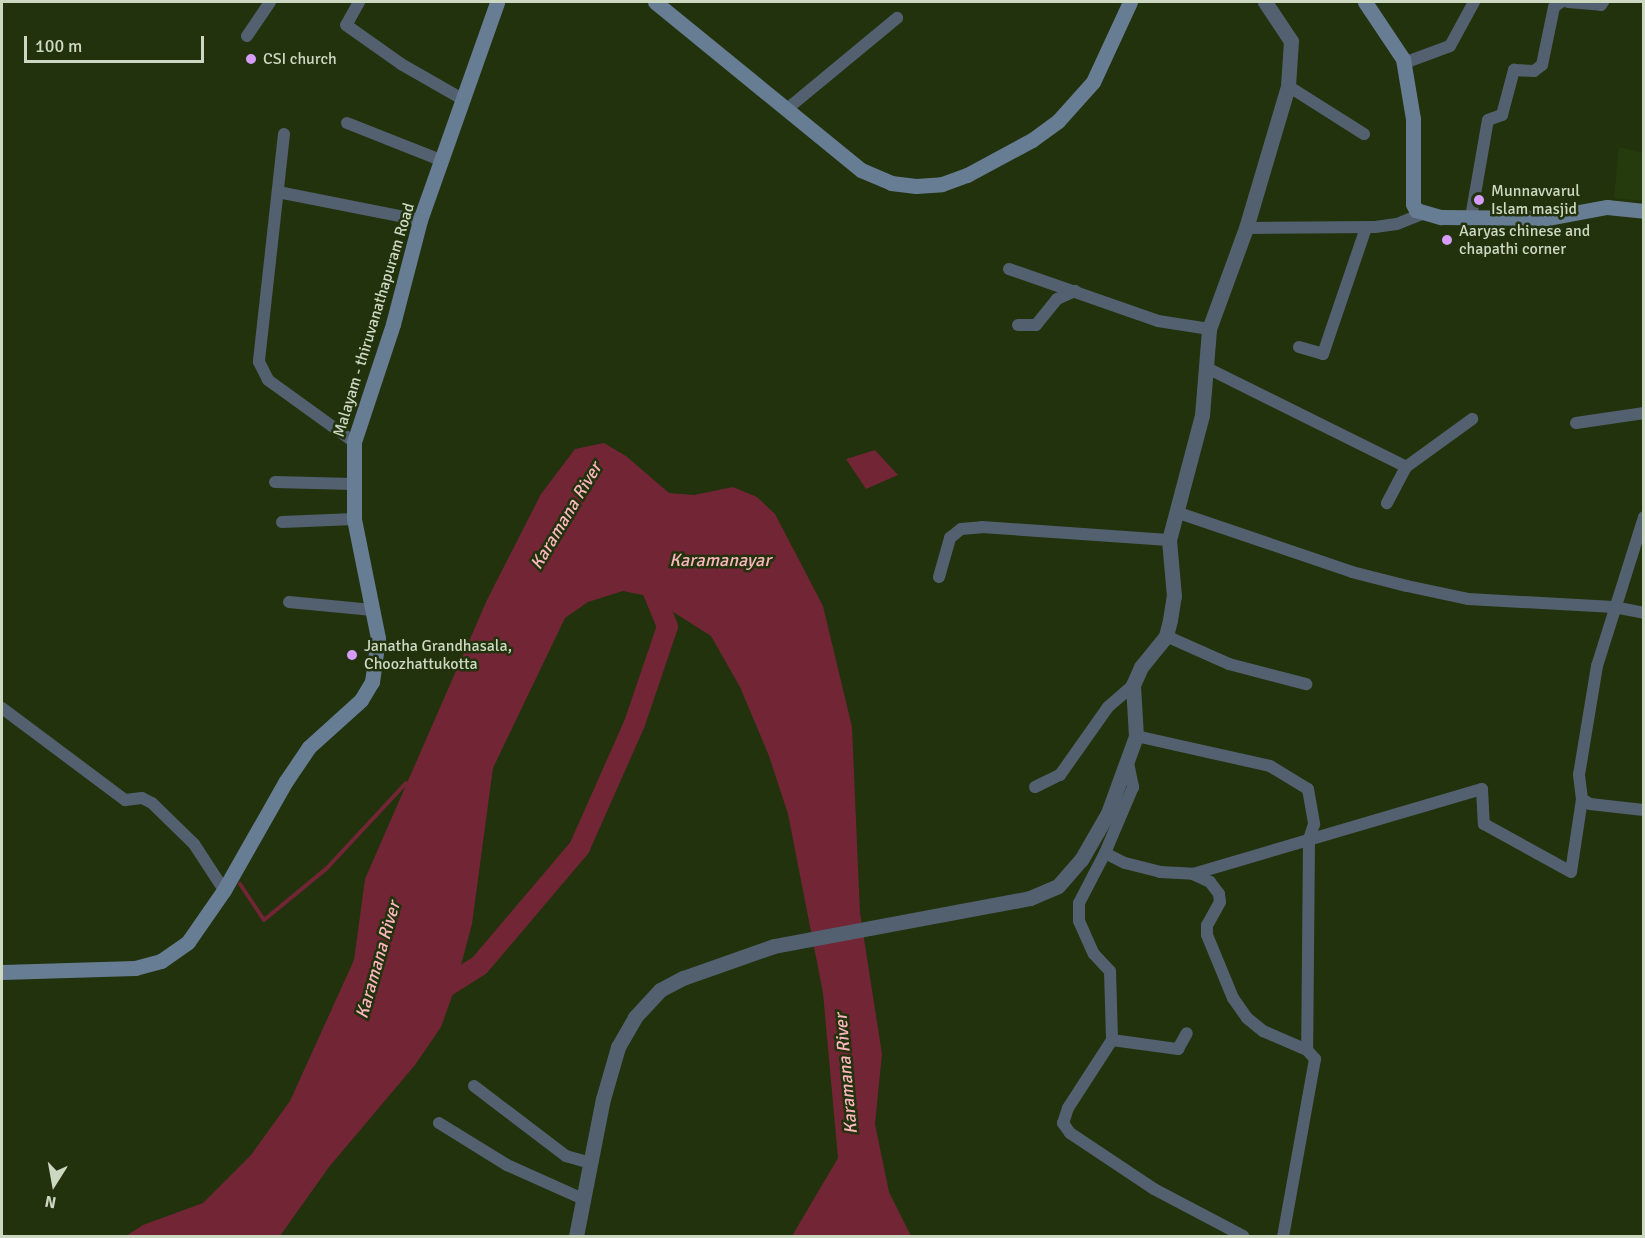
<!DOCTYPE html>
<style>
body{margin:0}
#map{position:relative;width:1645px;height:1238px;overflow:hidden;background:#21320d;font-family:Signika,sans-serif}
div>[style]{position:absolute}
.built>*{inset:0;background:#263b0d}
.water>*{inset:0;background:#712535}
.stream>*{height:4px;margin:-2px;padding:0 2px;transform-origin:2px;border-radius:2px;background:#712535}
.river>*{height:21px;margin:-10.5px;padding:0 10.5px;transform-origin:10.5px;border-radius:10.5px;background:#712535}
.minor>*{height:12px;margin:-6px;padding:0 6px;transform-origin:6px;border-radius:6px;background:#53606f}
.tertiary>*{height:15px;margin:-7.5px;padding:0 7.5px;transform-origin:7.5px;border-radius:7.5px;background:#53606f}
.secondary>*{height:15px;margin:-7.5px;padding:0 7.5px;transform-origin:7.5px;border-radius:7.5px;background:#677d94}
.dots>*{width:16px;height:16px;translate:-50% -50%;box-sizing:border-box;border:3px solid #21320d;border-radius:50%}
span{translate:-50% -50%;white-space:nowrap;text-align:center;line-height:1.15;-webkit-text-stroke:5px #21320d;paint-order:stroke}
.poi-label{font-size:16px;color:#ccd8c2}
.left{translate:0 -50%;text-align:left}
.street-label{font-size:16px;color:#ccd8c2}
.water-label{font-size:18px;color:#fbb5be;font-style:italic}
.frame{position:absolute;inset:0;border:3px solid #ccd8c2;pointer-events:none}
.north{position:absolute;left:24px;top:1154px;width:60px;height:60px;-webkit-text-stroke:4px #21320d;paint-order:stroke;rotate:191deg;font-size:16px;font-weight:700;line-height:24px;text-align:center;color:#ccd8c2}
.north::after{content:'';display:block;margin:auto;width:21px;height:27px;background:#ccd8c2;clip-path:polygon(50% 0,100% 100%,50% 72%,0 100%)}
.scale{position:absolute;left:24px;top:36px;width:180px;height:27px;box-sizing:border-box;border:3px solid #ccd8c2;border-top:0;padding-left:8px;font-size:18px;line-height:21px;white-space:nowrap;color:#ccd8c2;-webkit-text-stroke:4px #21320d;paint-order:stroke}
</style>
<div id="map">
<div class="built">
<i style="clip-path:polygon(1619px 147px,1643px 153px,1643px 201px,1614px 198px)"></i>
</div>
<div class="water">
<i style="clip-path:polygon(604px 443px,626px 456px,669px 493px,694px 495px,733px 487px,757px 497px,775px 514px,823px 606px,852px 727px,860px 913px,882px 1054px,875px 1124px,889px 1192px,911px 1236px,792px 1236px,838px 1158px,823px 993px,788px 814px,769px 756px,740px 687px,711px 636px,648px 596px,623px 591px,588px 602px,565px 618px,493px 768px,472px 924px,454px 991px,441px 1027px,415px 1065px,329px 1167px,280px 1236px,126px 1236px,143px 1225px,203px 1203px,251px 1155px,290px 1101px,354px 960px,365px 879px,487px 600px,541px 494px,575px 449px)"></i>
<i style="clip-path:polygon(875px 450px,898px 475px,866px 489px,846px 459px)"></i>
</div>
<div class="stream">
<i style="left:240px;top:884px;width:43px;rotate:56.3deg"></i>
<i style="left:264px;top:920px;width:82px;rotate:-39.5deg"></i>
<i style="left:327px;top:868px;width:116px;rotate:-47.1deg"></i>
</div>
<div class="river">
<i style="left:433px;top:994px;width:54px;rotate:-32.2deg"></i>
<i style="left:479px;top:965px;width:155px;rotate:-49.7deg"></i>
<i style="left:579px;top:847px;width:136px;rotate:-66.1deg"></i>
<i style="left:634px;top:723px;width:102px;rotate:-71.2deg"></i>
<i style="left:667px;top:626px;width:53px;rotate:-112.2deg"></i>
</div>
<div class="minor">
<i style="left:359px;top:2px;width:26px;rotate:119deg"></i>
<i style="left:346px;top:25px;width:67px;rotate:35.3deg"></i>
<i style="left:401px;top:64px;width:73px;rotate:29.7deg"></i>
<i style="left:1568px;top:2px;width:33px;rotate:5deg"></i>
<i style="left:1601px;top:5px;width:4px;rotate:-56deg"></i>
<i style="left:247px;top:36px;width:41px;rotate:-55.9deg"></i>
<i style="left:1404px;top:63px;width:49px;rotate:-20.3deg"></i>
<i style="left:1450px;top:46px;width:50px;rotate:-61.4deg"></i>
<i style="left:1288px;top:86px;width:90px;rotate:32.3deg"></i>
<i style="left:787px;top:109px;width:143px;rotate:-39.6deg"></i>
<i style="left:347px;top:123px;width:103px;rotate:21.6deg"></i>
<i style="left:284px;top:134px;width:229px;rotate:96.3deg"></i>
<i style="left:259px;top:362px;width:20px;rotate:63deg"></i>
<i style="left:268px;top:380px;width:106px;rotate:35.8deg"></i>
<i style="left:278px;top:192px;width:145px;rotate:11.2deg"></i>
<i style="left:1471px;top:217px;width:98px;rotate:-80.1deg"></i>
<i style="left:1488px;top:120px;width:15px;rotate:-20deg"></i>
<i style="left:1502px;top:115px;width:47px;rotate:-75.1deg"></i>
<i style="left:1514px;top:70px;width:20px;rotate:3deg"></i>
<i style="left:1534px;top:71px;width:10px;rotate:-37deg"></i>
<i style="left:1542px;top:65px;width:59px;rotate:-78.3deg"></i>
<i style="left:1554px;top:7px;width:9px;rotate:-36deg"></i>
<i style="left:1246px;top:228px;width:129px;rotate:-0.4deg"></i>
<i style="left:1375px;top:227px;width:22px;rotate:-8deg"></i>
<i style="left:1397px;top:224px;width:27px;rotate:-22deg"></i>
<i style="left:1009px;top:269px;width:158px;rotate:19.2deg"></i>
<i style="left:1158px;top:321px;width:52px;rotate:8.9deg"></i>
<i style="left:1018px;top:325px;width:18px"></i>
<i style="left:1036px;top:325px;width:33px;rotate:-51deg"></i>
<i style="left:1057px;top:299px;width:20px;rotate:-24deg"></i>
<i style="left:1299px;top:347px;width:25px;rotate:16deg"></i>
<i style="left:1323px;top:354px;width:133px;rotate:-71.2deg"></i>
<i style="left:1207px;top:368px;width:222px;rotate:26.4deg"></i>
<i style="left:1406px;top:467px;width:41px;rotate:117.8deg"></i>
<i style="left:1576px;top:423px;width:69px;rotate:-8.4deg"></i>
<i style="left:1406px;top:467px;width:82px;rotate:-36deg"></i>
<i style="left:275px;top:482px;width:78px;rotate:1.5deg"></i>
<i style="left:1176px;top:512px;width:186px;rotate:18.8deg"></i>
<i style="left:1352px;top:572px;width:57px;rotate:14.3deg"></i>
<i style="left:1407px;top:586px;width:62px;rotate:12deg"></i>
<i style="left:1468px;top:599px;width:146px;rotate:3.1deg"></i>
<i style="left:1614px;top:607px;width:31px;rotate:11deg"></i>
<i style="left:1644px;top:517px;width:156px;rotate:107.5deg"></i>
<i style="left:1597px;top:666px;width:110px;rotate:99.4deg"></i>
<i style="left:1579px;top:775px;width:24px;rotate:83deg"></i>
<i style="left:1582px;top:799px;width:9px;rotate:32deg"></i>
<i style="left:1590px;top:804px;width:54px;rotate:6.3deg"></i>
<i style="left:282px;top:522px;width:72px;rotate:-2.4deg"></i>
<i style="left:939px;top:577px;width:41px;rotate:-74.2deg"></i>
<i style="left:950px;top:538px;width:14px;rotate:-39deg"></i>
<i style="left:961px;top:529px;width:21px;rotate:-5deg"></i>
<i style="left:982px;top:527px;width:187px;rotate:4deg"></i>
<i style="left:289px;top:602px;width:84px;rotate:5.4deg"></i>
<i style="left:1166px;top:636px;width:69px;rotate:24deg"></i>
<i style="left:1229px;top:664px;width:80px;rotate:14.6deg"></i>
<i style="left:2px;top:708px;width:154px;rotate:36.8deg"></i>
<i style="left:125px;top:800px;width:17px;rotate:-7deg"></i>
<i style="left:142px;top:798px;width:11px;rotate:27deg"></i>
<i style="left:152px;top:803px;width:59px;rotate:44.3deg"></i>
<i style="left:194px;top:844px;width:55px;rotate:56.9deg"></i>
<i style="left:1136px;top:736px;width:137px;rotate:12.6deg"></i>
<i style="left:1270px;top:766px;width:44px;rotate:31.2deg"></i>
<i style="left:1308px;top:789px;width:36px;rotate:80deg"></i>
<i style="left:1314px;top:824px;width:16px;rotate:108deg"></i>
<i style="left:1309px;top:839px;width:211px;rotate:90.5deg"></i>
<i style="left:1128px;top:763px;width:25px;rotate:78deg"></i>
<i style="left:1133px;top:787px;width:72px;rotate:113deg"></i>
<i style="left:1105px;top:853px;width:22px;rotate:27deg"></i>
<i style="left:1125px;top:863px;width:36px;rotate:14deg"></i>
<i style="left:1160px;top:872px;width:33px;rotate:3deg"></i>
<i style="left:1193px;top:874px;width:301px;rotate:-16.4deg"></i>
<i style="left:1482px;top:789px;width:35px;rotate:87deg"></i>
<i style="left:1484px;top:824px;width:99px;rotate:28.9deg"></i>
<i style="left:1571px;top:872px;width:74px;rotate:-81.4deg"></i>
<i style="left:1035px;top:787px;width:28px;rotate:-26deg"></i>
<i style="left:1060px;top:775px;width:83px;rotate:-54.8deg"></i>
<i style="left:1108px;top:707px;width:33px;rotate:-41deg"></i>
<i style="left:1105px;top:853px;width:56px;rotate:117.5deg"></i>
<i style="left:1079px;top:903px;width:18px;rotate:90deg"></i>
<i style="left:1079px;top:921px;width:36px;rotate:66deg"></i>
<i style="left:1094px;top:954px;width:23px;rotate:47deg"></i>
<i style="left:1110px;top:971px;width:69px;rotate:88.3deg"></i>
<i style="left:1112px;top:1040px;width:81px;rotate:122.9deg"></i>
<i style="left:1068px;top:1108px;width:16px;rotate:108deg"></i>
<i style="left:1063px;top:1123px;width:12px;rotate:55deg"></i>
<i style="left:1070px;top:1133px;width:101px;rotate:33.7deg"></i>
<i style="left:1154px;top:1189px;width:101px;rotate:27.8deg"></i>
<i style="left:1193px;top:874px;width:19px;rotate:25deg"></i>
<i style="left:1210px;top:882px;width:15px;rotate:53deg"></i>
<i style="left:1219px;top:894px;width:8px;rotate:83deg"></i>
<i style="left:1220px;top:902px;width:26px;rotate:119deg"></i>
<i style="left:1207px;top:925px;width:10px;rotate:90deg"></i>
<i style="left:1207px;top:935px;width:68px;rotate:67.6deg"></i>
<i style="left:1233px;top:998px;width:24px;rotate:55deg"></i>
<i style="left:1247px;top:1018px;width:21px;rotate:39deg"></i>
<i style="left:1263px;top:1031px;width:48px;rotate:23.4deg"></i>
<i style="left:1307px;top:1050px;width:12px;rotate:48deg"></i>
<i style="left:1315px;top:1059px;width:180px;rotate:100.2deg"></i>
<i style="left:1112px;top:1040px;width:67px;rotate:7.8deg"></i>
<i style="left:1178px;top:1049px;width:18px;rotate:-61deg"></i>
<i style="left:474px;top:1086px;width:116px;rotate:37.3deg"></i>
<i style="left:566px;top:1156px;width:25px;rotate:16deg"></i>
<i style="left:439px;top:1123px;width:80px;rotate:31.7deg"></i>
<i style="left:507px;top:1165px;width:83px;rotate:24.1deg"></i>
</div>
<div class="tertiary">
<i style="left:576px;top:1236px;width:140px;rotate:-78.9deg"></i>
<i style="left:603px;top:1099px;width:54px;rotate:-73.9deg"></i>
<i style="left:618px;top:1047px;width:34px;rotate:-60deg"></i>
<i style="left:635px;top:1017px;width:37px;rotate:-47deg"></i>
<i style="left:660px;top:990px;width:26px;rotate:-28deg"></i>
<i style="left:683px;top:978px;width:96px;rotate:-19.4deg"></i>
<i style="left:774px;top:946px;width:260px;rotate:-10.6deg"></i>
<i style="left:1030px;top:898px;width:30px;rotate:-23deg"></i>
<i style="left:1058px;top:886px;width:35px;rotate:-49deg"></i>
<i style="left:1081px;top:860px;width:54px;rotate:-60.1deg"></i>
<i style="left:1108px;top:813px;width:82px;rotate:-70deg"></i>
<i style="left:1136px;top:736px;width:51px;rotate:-93.4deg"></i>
<i style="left:1133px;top:685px;width:20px;rotate:-66deg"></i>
<i style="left:1141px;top:667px;width:40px;rotate:-51deg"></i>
<i style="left:1166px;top:636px;width:16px;rotate:-76deg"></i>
<i style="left:1170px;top:620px;width:24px;rotate:-81deg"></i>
<i style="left:1174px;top:596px;width:56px;rotate:-95.1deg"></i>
<i style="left:1169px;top:540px;width:129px;rotate:-75.2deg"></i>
<i style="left:1202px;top:415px;width:86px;rotate:-85.3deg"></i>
<i style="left:1209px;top:329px;width:108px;rotate:-69.9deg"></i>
<i style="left:1246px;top:228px;width:148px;rotate:-73.5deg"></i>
<i style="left:1288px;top:86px;width:45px;rotate:-86.2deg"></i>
<i style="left:1291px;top:41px;width:47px;rotate:-123.7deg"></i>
</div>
<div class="secondary">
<i style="left:655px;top:2px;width:266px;rotate:39.2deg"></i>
<i style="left:861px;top:170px;width:33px;rotate:23deg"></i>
<i style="left:891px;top:183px;width:25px;rotate:7deg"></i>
<i style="left:916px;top:186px;width:26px;rotate:-4deg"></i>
<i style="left:942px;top:184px;width:27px;rotate:-20deg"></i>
<i style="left:967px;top:175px;width:74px;rotate:-28.3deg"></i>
<i style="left:1032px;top:140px;width:32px;rotate:-36deg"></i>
<i style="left:1058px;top:121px;width:52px;rotate:-48.1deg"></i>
<i style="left:1093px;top:82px;width:88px;rotate:-65.2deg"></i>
<i style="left:1365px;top:2px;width:69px;rotate:56.3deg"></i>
<i style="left:1403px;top:59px;width:61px;rotate:80.5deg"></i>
<i style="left:1413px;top:119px;width:85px;rotate:90deg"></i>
<i style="left:1413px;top:204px;width:7px;rotate:63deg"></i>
<i style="left:1416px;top:210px;width:26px;rotate:16deg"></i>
<i style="left:1441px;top:217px;width:106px;rotate:0.5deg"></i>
<i style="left:1547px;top:218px;width:61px;rotate:-10.4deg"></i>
<i style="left:1607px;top:207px;width:37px;rotate:6deg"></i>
<i style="left:2px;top:972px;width:133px;rotate:-1.7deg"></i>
<i style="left:135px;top:968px;width:27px;rotate:-15deg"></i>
<i style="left:161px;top:961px;width:33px;rotate:-35deg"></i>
<i style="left:188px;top:942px;width:63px;rotate:-55.3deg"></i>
<i style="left:224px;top:890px;width:125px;rotate:-60.4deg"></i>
<i style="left:286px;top:781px;width:41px;rotate:-55.9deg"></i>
<i style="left:309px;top:747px;width:70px;rotate:-42.1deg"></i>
<i style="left:361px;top:700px;width:21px;rotate:-59deg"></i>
<i style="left:372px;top:682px;width:44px;rotate:-82.2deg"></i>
<i style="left:378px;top:638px;width:121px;rotate:-101.4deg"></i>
<i style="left:354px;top:519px;width:77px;rotate:-90deg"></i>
<i style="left:354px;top:442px;width:124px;rotate:-71.7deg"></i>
<i style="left:393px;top:324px;width:107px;rotate:-75.4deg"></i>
<i style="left:420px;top:220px;width:231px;rotate:-70.5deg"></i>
</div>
<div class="dots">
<i style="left:251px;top:59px;background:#d59cfb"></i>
<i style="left:1479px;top:200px;background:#d59cfb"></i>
<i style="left:1447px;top:240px;background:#d59cfb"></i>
<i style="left:352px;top:655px;background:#d59cfb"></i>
</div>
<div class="poi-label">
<span class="left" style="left:263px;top:59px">CSI church</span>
<span class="left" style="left:1491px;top:200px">Munnavvarul<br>Islam masjid</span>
<span class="left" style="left:1459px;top:240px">Aaryas chinese and<br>chapathi corner</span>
<span class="left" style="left:364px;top:655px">Janatha Grandhasala,<br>Choozhattukotta</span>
</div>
<div class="street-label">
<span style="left:374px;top:320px;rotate:-73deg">Malayam - thiruvanathapuram Road</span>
</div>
<div class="water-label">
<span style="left:566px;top:516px;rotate:-59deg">Karamana River</span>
<span style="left:720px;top:560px">Karamanayar</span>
<span style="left:378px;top:960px;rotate:-74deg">Karamana River</span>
<span style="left:846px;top:1074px;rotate:-95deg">Karamana River</span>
</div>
<div class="frame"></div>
<div class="north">N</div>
<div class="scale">100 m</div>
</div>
